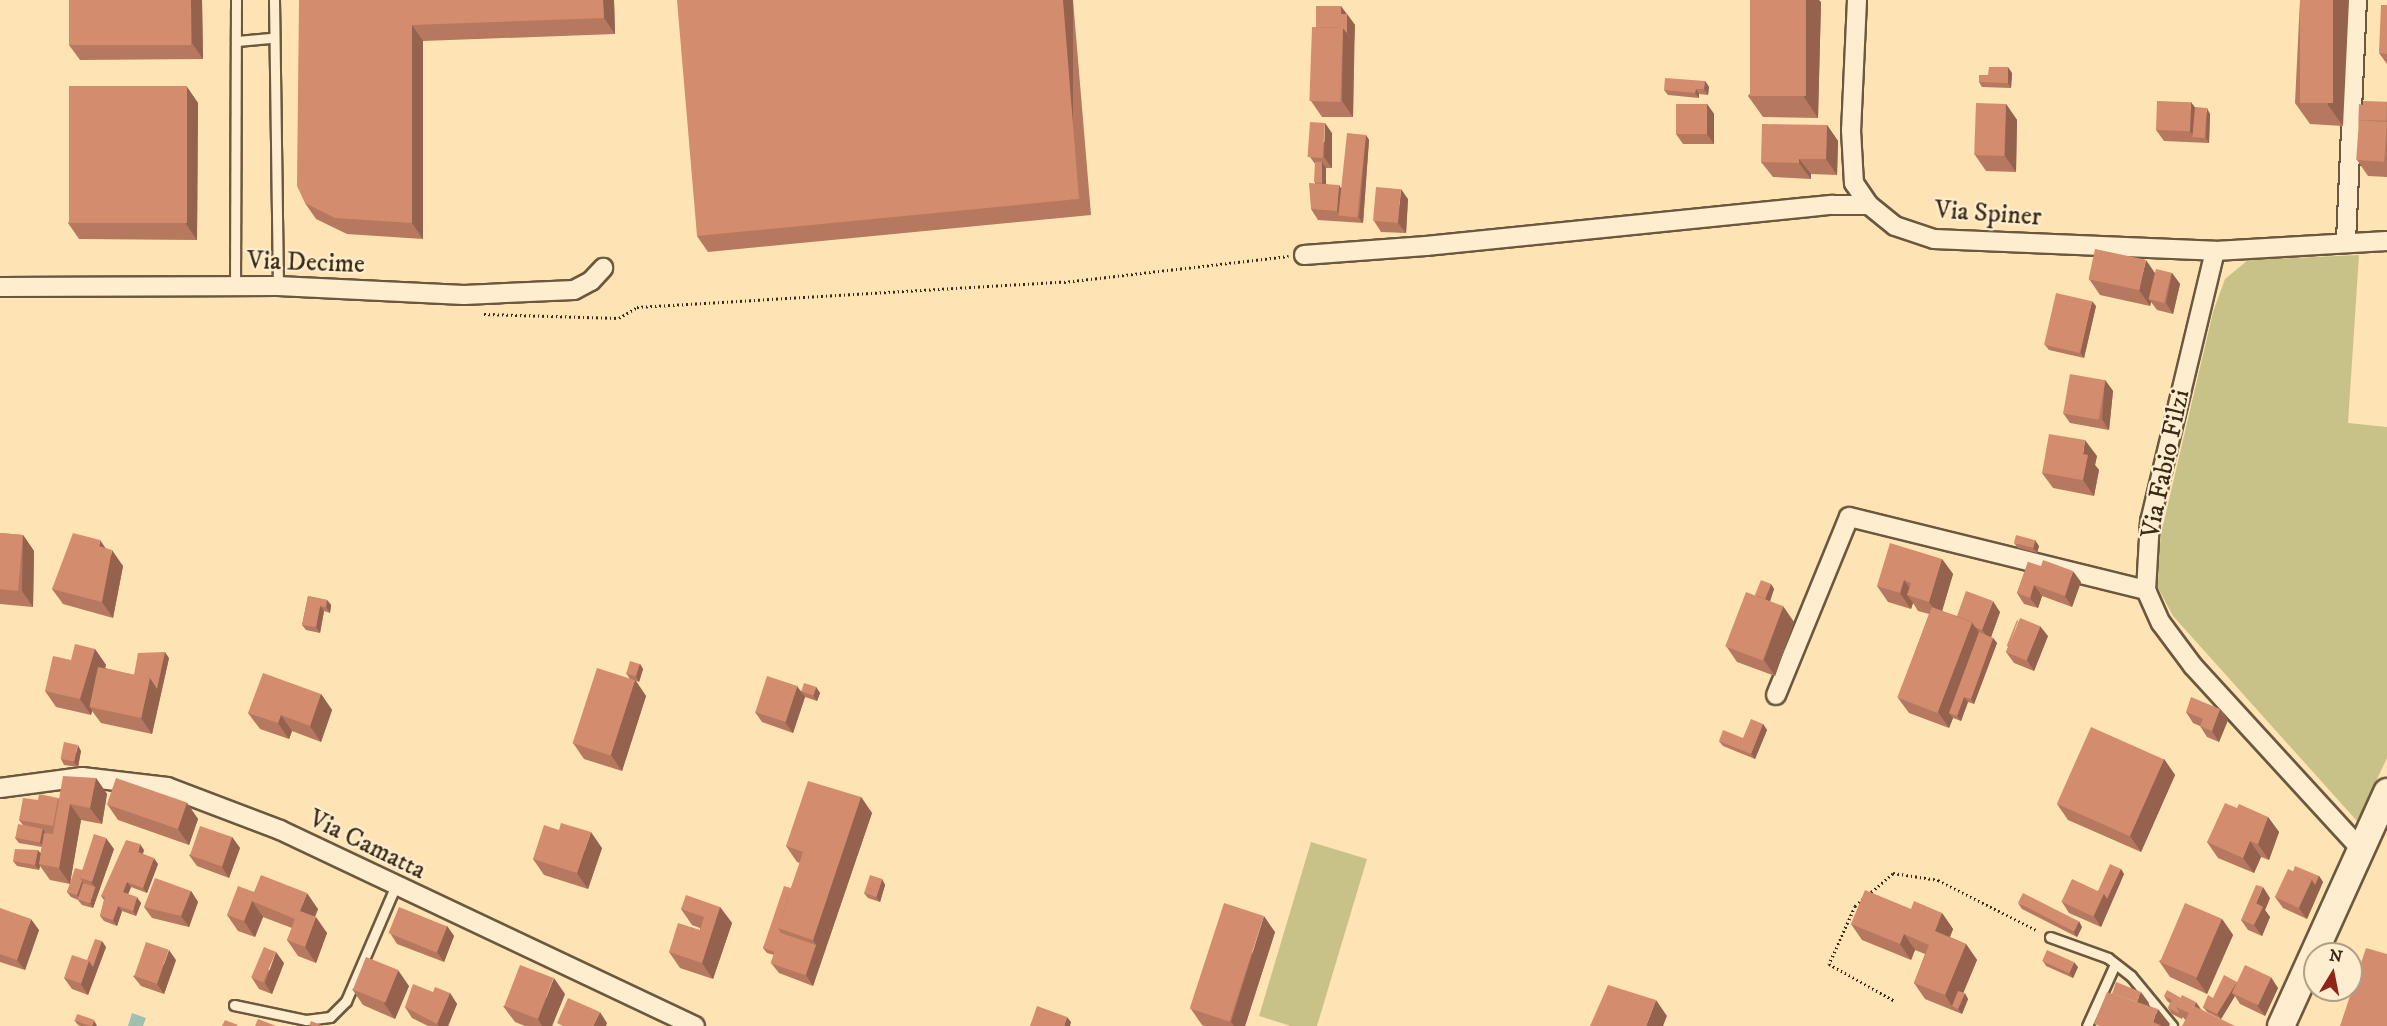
<!DOCTYPE html>
<style>
body{margin:0}
#map{position:relative;width:2387px;height:1026px;overflow:hidden;background:#fee4b5;font-family:"IM FELL DW Pica",serif}
div>[style]{position:absolute}
.green>*{inset:0;background:#c8c288}
.water>*{inset:0;background:#a0bfae}
.path>*{height:3px;margin-top:-1.5px;transform-origin:0;background:repeating-linear-gradient(90deg,#3a2a16 0 1.5px,transparent 0 4.5px)}
.roads{filter:drop-shadow(2px 0 #6b583e) drop-shadow(-2px 0 #6b583e) drop-shadow(0 2px #6b583e) drop-shadow(0 -2px #6b583e)}
.lane>*{height:9px;margin:-4.5px;padding:0 4.5px;transform-origin:4.5px;border-radius:4.5px;background:#feedcf}
.street>*{height:18px;margin:-9px;padding:0 9px;transform-origin:9px;border-radius:9px;background:#feedcf}
.secondary>*{height:26px;margin:-13px;padding:0 13px;transform-origin:13px;border-radius:13px;background:#feedcf}
.wall>*{inset:0;background:#b6785f}
.shaded-wall>*{inset:0;background:#94624d;transform-origin:0 0}
.building>*{inset:0;background:#d48c6e;transform-origin:0 0}
span{translate:-50% -50%;white-space:nowrap;text-align:center;line-height:1.15;-webkit-text-stroke:4.5px #feedcf;paint-order:stroke}
.street-label{font-size:26px;color:#3a2a16}
.north{position:absolute;left:2303px;top:942px;width:60px;height:60px;box-sizing:border-box;background:#feedcf;border:2px solid #b09f85;border-radius:50%;rotate:10deg;font-size:16px;font-weight:700;line-height:24px;text-align:center;color:#3a2a16}
.north::after{content:'';display:block;margin:auto;width:21px;height:27px;background:#8f2418;clip-path:polygon(50% 0,100% 100%,50% 72%,0 100%)}
</style>
<div id="map">
<div class="green">
<i style="clip-path:polygon(2359px 255px,2348px 423px,2387px 427px,2387px 758px,2357px 821px,2173px 616px,2156px 584px,2161px 534px,2213px 312px,2225px 279px,2248px 260px)"></i>
<i style="clip-path:polygon(1311px 842px,1367px 859px,1317px 1026px,1291px 1026px,1259px 1016px)"></i>
</div>
<div class="water">
<i style="clip-path:polygon(132px 1013px,146px 1018px,143px 1026px,128px 1026px)"></i>
</div>
<div class="path">
<i style="left:484px;top:314px;width:135px;rotate:1.7deg"></i>
<i style="left:619px;top:318px;width:21px;rotate:-31deg"></i>
<i style="left:637px;top:307px;width:428px;rotate:-3.4deg"></i>
<i style="left:1064px;top:282px;width:226px;rotate:-6.6deg"></i>
<i style="left:1868px;top:895px;width:33px;rotate:-41deg"></i>
<i style="left:1893px;top:873px;width:46px;rotate:8.8deg"></i>
<i style="left:1938px;top:880px;width:112px;rotate:27deg"></i>
<i style="left:1863px;top:899px;width:11px;rotate:139deg"></i>
<i style="left:1855px;top:906px;width:64px;rotate:114.1deg"></i>
<i style="left:1829px;top:964px;width:76px;rotate:29.3deg"></i>
</div>
<div class="roads">
<div class="lane">
<i style="left:274px;top:0;width:286px;rotate:89.2deg"></i>
<i style="left:236px;top:41px;width:38px;rotate:-5deg"></i>
<i style="left:235px;top:287px;width:287px;rotate:-89.8deg"></i>
<i style="left:2050px;top:937px;width:62px;rotate:19.9deg"></i>
<i style="left:2108px;top:958px;width:29px;rotate:38deg"></i>
<i style="left:2131px;top:976px;width:65px;rotate:50.6deg"></i>
<i style="left:234px;top:1005px;width:74px;rotate:11.8deg"></i>
<i style="left:306px;top:1020px;width:24px;rotate:-7deg"></i>
<i style="left:330px;top:1017px;width:23px;rotate:-45deg"></i>
<i style="left:346px;top:1001px;width:124px;rotate:-66.7deg"></i>
<i style="left:2087px;top:1026px;width:68px;rotate:-65.7deg"></i>
</div>
<div class="street">
<i style="left:1857px;top:0;width:130px;rotate:92.6deg"></i>
<i style="left:1851px;top:130px;width:53px;rotate:86.8deg"></i>
<i style="left:1854px;top:183px;width:27px;rotate:56deg"></i>
<i style="left:1869px;top:205px;width:33px;rotate:39deg"></i>
<i style="left:1895px;top:226px;width:41px;rotate:18.4deg"></i>
<i style="left:1934px;top:239px;width:281px;rotate:2.4deg"></i>
<i style="left:2215px;top:251px;width:172px;rotate:-3.3deg"></i>
<i style="left:2346px;top:241px;width:241px;rotate:-87.4deg"></i>
<i style="left:2215px;top:251px;width:278px;rotate:103.5deg"></i>
<i style="left:2150px;top:521px;width:69px;rotate:93.3deg"></i>
<i style="left:2146px;top:590px;width:36px;rotate:66deg"></i>
<i style="left:2161px;top:623px;width:54px;rotate:53.3deg"></i>
<i style="left:2193px;top:666px;width:246px;rotate:47.5deg"></i>
<i style="left:1304px;top:255px;width:122px;rotate:-4.2deg"></i>
<i style="left:1426px;top:246px;width:409px;rotate:-5.8deg"></i>
<i style="left:1833px;top:205px;width:36px"></i>
<i style="left:0;top:287px;width:278px;rotate:-0.2deg"></i>
<i style="left:278px;top:286px;width:186px;rotate:2.8deg"></i>
<i style="left:464px;top:295px;width:110px;rotate:-2.6deg"></i>
<i style="left:574px;top:290px;width:19px;rotate:-28deg"></i>
<i style="left:591px;top:281px;width:18px;rotate:-47deg"></i>
<i style="left:1776px;top:695px;width:192px;rotate:-67.7deg"></i>
<i style="left:1849px;top:517px;width:306px;rotate:13.8deg"></i>
<i style="left:0;top:788px;width:83px;rotate:-7.6deg"></i>
<i style="left:82px;top:777px;width:86px;rotate:6.7deg"></i>
<i style="left:167px;top:787px;width:121px;rotate:20.8deg"></i>
<i style="left:280px;top:830px;width:459px;rotate:25.3deg"></i>
</div>
<div class="secondary">
<i style="left:2281px;top:1026px;width:257px;rotate:-65.6deg"></i>
</div>
</div>
<div class="wall">
<i style="clip-path:polygon(69px 0,202px 0,203px 59px,80px 60px,69px 45px)"></i>
<i style="clip-path:polygon(299px 0,614px 0,615px 34px,423px 41px,423px 239px,347px 234px,316px 219px,305px 203px)"></i>
<i style="clip-path:polygon(1073px 0,1091px 215px,708px 252px,697px 236px)"></i>
<i style="clip-path:polygon(2300px 0,2343px 126px,2310px 124px,2295px 103px)"></i>
<i style="clip-path:polygon(1821px 2px,1818px 118px,1763px 117px,1748px 96px)"></i>
<i style="clip-path:polygon(2387px 5px,2387px 64px,2379px 53px)"></i>
<i style="clip-path:polygon(1347px 14px,1355px 25px,1353px 117px,1322px 117px,1311px 101px,1316px 27px)"></i>
<i style="clip-path:polygon(2012px 73px,2011px 88px,1982px 87px,1979px 82px,1988px 75px)"></i>
<i style="clip-path:polygon(1705px 81px,1709px 87px,1708px 95px,1699px 94px,1699px 98px,1668px 95px,1664px 90px)"></i>
<i style="clip-path:polygon(187px 87px,198px 103px,197px 240px,79px 239px,68px 223px)"></i>
<i style="clip-path:polygon(2387px 102px,2387px 177px,2368px 176px,2357px 160px,2363px 105px)"></i>
<i style="clip-path:polygon(1707px 104px,1714px 114px,1714px 144px,1683px 144px,1676px 134px)"></i>
<i style="clip-path:polygon(2006px 104px,2017px 120px,2016px 172px,1986px 171px,1975px 155px)"></i>
<i style="clip-path:polygon(2195px 107px,2210px 114px,2209px 143px,2164px 141px,2156px 130px)"></i>
<i style="clip-path:polygon(1827px 125px,1838px 141px,1837px 175px,1811px 174px,1811px 179px,1773px 177px,1761px 162px)"></i>
<i style="clip-path:polygon(1332px 133px,1332px 168px,1326px 168px,1326px 184px,1342px 190px,1366px 135px,1369px 140px,1363px 223px,1318px 220px,1311px 209px,1315px 183px,1315px 164px,1310px 157px)"></i>
<i style="clip-path:polygon(1408px 199px,1406px 233px,1381px 232px,1374px 221px)"></i>
<i style="clip-path:polygon(2172px 273px,2180px 284px,2173px 314px,2157px 310px,2151px 302px,2150px 306px,2100px 295px,2089px 279px)"></i>
<i style="clip-path:polygon(2096px 306px,2084px 358px,2049px 350px,2045px 345px)"></i>
<i style="clip-path:polygon(2105px 380px,2113px 391px,2109px 430px,2070px 423px,2063px 413px)"></i>
<i style="clip-path:polygon(2097px 456px,2095px 465px,2099px 470px,2094px 496px,2053px 488px,2042px 473px)"></i>
<i style="clip-path:polygon(0 533px,23px 535px,34px 551px,33px 607px,0 604px)"></i>
<i style="clip-path:polygon(2014px 543px,2039px 546px,2037px 553px,2018px 548px)"></i>
<i style="clip-path:polygon(105px 548px,123px 566px,113px 618px,63px 604px,52px 589px)"></i>
<i style="clip-path:polygon(1942px 559px,1953px 574px,1942px 611px,1957px 616px,2000px 612px,1991px 637px,1993px 638px,1997px 643px,1974px 704px,1968px 702px,1961px 721px,1953px 718px,1949px 728px,1909px 713px,1898px 698px,1929px 614px,1918px 611px,1913px 603px,1911px 609px,1888px 602px,1877px 586px)"></i>
<i style="clip-path:polygon(2028px 562px,2081px 582px,2072px 607px,2042px 596px,2038px 608px,2024px 604px,2017px 593px)"></i>
<i style="clip-path:polygon(1771px 584px,1774px 589px,1770px 601px,1794px 622px,1775px 676px,1737px 662px,1726px 646px,1756px 596px,1755px 595px)"></i>
<i style="clip-path:polygon(308px 596px,327px 600px,331px 605px,330px 613px,324px 611px,320px 633px,306px 630px,302px 625px)"></i>
<i style="clip-path:polygon(2048px 636px,2034px 671px,2014px 663px,2006px 652px,2008px 647px,2007px 645px)"></i>
<i style="clip-path:polygon(95px 649px,106px 665px,105px 668px,134px 675px,169px 658px,152px 734px,101px 723px,92px 711px,91px 715px,56px 707px,45px 691px,71px 660px)"></i>
<i style="clip-path:polygon(640px 664px,643px 669px,639px 682px,636px 681px,646px 696px,622px 771px,584px 759px,573px 743px,630px 679px,626px 673px)"></i>
<i style="clip-path:polygon(816px 687px,820px 693px,817px 701px,805px 697px,793px 733px,762px 722px,755px 712px,801px 691px)"></i>
<i style="clip-path:polygon(321px 694px,332px 710px,321px 742px,292px 731px,289px 739px,260px 729px,248px 713px)"></i>
<i style="clip-path:polygon(2220px 709px,2228px 720px,2219px 742px,2207px 737px,2200px 726px,2193px 723px,2186px 712px)"></i>
<i style="clip-path:polygon(1763px 724px,1767px 730px,1755px 759px,1723px 746px,1719px 741px,1743px 738px)"></i>
<i style="clip-path:polygon(81px 751px,78px 767px,64px 765px,61px 759px)"></i>
<i style="clip-path:polygon(2164px 759px,2175px 775px,2141px 852px,2068px 820px,2057px 804px)"></i>
<i style="clip-path:polygon(96px 778px,107px 794px,102px 824px,81px 820px,70px 882px,82px 870px,114px 849px,93px 908px,82px 905px,78px 900px,71px 897px,67px 892px,70px 884px,50px 880px,40px 866px,39px 870px,17px 866px,13px 861px,38px 850px,40px 854px,42px 847px,19px 843px,15px 838px,23px 825px,19px 820px,38px 800px,58px 798px,59px 799px)"></i>
<i style="clip-path:polygon(861px 797px,872px 813px,813px 986px,779px 973px,771px 963px,774px 955px,767px 953px,763px 948px,791px 888px,800px 863px,797px 862px,786px 846px)"></i>
<i style="clip-path:polygon(187px 803px,198px 819px,189px 845px,118px 820px,107px 804px)"></i>
<i style="clip-path:polygon(2237px 808px,2268px 817px,2279px 832px,2269px 860px,2261px 857px,2254px 873px,2218px 858px,2207px 842px)"></i>
<i style="clip-path:polygon(232px 837px,240px 848px,229px 878px,197px 866px,189px 855px)"></i>
<i style="clip-path:polygon(602px 848px,588px 889px,544px 875px,533px 859px)"></i>
<i style="clip-path:polygon(144px 850px,143px 854px,158px 864px,147px 893px,131px 887px,128px 894px,141px 903px,136px 916px,122px 911px,117px 926px,104px 921px,100px 916px,104px 900px,101px 896px)"></i>
<i style="clip-path:polygon(2121px 869px,2124px 874px,2101px 927px,2069px 913px,2062px 902px,2098px 891px)"></i>
<i style="clip-path:polygon(2293px 872px,2319px 876px,2323px 882px,2307px 919px,2283px 908px,2275px 897px)"></i>
<i style="clip-path:polygon(882px 879px,885px 885px,880px 902px,868px 898px,864px 893px)"></i>
<i style="clip-path:polygon(191px 891px,198px 902px,189px 927px,152px 918px,144px 907px)"></i>
<i style="clip-path:polygon(254px 892px,318px 909px,315px 917px,327px 933px,316px 963px,298px 956px,287px 940px,292px 928px,263px 917px,255px 937px,238px 931px,227px 915px)"></i>
<i style="clip-path:polygon(2270px 898px,2265px 910px,2270px 917px,2262px 936px,2248px 930px,2241px 920px)"></i>
<i style="clip-path:polygon(2018px 903px,2082px 927px,2077px 937px,2022px 909px)"></i>
<i style="clip-path:polygon(720px 907px,732px 923px,713px 979px,680px 968px,669px 952px,700px 930px,700px 928px,692px 925px,681px 909px)"></i>
<i style="clip-path:polygon(0 908px,39px 930px,25px 970px,0 962px)"></i>
<i style="clip-path:polygon(1911px 909px,1942px 913px,1953px 929px,1950px 937px,1966px 944px,1977px 960px,1963px 993px,1968px 999px,1962px 1014px,1925px 999px,1914px 983px,1925px 954px,1915px 950px,1911px 960px,1862px 940px,1851px 924px)"></i>
<i style="clip-path:polygon(2222px 919px,2233px 935px,2207px 994px,2170px 977px,2159px 961px)"></i>
<i style="clip-path:polygon(447px 926px,454px 936px,444px 962px,397px 944px,390px 933px)"></i>
<i style="clip-path:polygon(1275px 932px,1245px 1026px,1205px 1026px,1202px 1025px,1191px 1009px)"></i>
<i style="clip-path:polygon(106px 947px,88px 995px,72px 989px,64px 978px)"></i>
<i style="clip-path:polygon(176px 960px,164px 994px,141px 986px,133px 976px)"></i>
<i style="clip-path:polygon(2043px 961px,2078px 967px,2073px 978px,2046px 966px)"></i>
<i style="clip-path:polygon(284px 963px,272px 994px,259px 989px,252px 978px)"></i>
<i style="clip-path:polygon(2237px 982px,2278px 988px,2265px 1016px,2240px 1004px,2235px 996px,2221px 1019px,2207px 1012px,2203px 1007px,2213px 998px)"></i>
<i style="clip-path:polygon(409px 986px,395px 1019px,363px 1005px,352px 989px)"></i>
<i style="clip-path:polygon(450px 993px,457px 1004px,448px 1026px,428px 1026px,412px 1018px,405px 1007px)"></i>
<i style="clip-path:polygon(565px 994px,552px 1026px,525px 1026px,515px 1022px,503px 1006px)"></i>
<i style="clip-path:polygon(2164px 996px,2202px 1010px,2185px 1020px,2183px 1017px,2182px 1019px,2172px 1014px,2168px 1008px,2170px 1003px,2168px 1002px)"></i>
<i style="clip-path:polygon(74px 1020px,97px 1026px,81px 1026px,78px 1025px)"></i>
</div>
<div class="shaded-wall">
<i style="clip-path:polygon(191px 0,202px 0,203px 59px,192px 43px)"></i>
<i style="clip-path:polygon(603px 0,614px 0,615px 34px,604px 18px)"></i>
<i style="left:1063px;top:0;width:10px;height:200px"></i>
<i style="clip-path:polygon(1806px 0,1819px 0,1821px 2px,1818px 118px,1804px 97px)"></i>
<i style="clip-path:polygon(2333px 0,2349px 0,2343px 126px,2328px 105px)"></i>
<i style="clip-path:polygon(1341px 6px,1355px 25px,1354px 44px,1347px 33px,1341px 14px)"></i>
<i style="clip-path:polygon(412px 25px,423px 41px,423px 239px,412px 223px)"></i>
<i style="clip-path:polygon(1343px 28px,1354px 44px,1353px 117px,1342px 101px)"></i>
<i style="clip-path:polygon(2008px 67px,2012px 73px,2011px 88px,2008px 83px)"></i>
<i style="clip-path:polygon(1705px 81px,1709px 87px,1708px 95px,1704px 89px)"></i>
<i style="clip-path:polygon(187px 87px,198px 103px,197px 240px,186px 224px)"></i>
<i style="clip-path:polygon(1696px 89px,1699px 94px,1699px 98px,1695px 93px)"></i>
<i style="clip-path:polygon(2191px 102px,2199px 113px,2194px 137px,2190px 131px)"></i>
<i style="clip-path:polygon(1707px 104px,1714px 114px,1714px 144px,1707px 134px)"></i>
<i style="clip-path:polygon(2006px 104px,2017px 120px,2016px 172px,2005px 156px)"></i>
<i style="clip-path:polygon(2207px 108px,2210px 114px,2209px 143px,2206px 138px)"></i>
<i style="clip-path:polygon(1325px 123px,1332px 133px,1332px 168px,1324px 157px)"></i>
<i style="clip-path:polygon(1827px 125px,1838px 141px,1837px 175px,1826px 159px)"></i>
<i style="clip-path:polygon(1366px 135px,1369px 140px,1363px 223px,1359px 218px)"></i>
<i style="clip-path:polygon(1799px 159px,1811px 174px,1811px 179px,1799px 163px)"></i>
<i style="clip-path:polygon(1322px 162px,1326px 168px,1326px 188px,1322px 183px)"></i>
<i style="clip-path:polygon(1339px 185px,1346px 196px,1340px 216px,1337px 211px)"></i>
<i style="clip-path:polygon(1401px 189px,1408px 199px,1406px 233px,1398px 223px)"></i>
<i style="clip-path:polygon(2146px 260px,2157px 276px,2149px 299px,2151px 302px,2150px 306px,2139px 290px)"></i>
<i style="clip-path:polygon(2172px 273px,2180px 284px,2173px 314px,2166px 303px)"></i>
<i style="clip-path:polygon(2092px 301px,2096px 306px,2084px 358px,2080px 352px)"></i>
<i style="clip-path:polygon(2105px 380px,2113px 391px,2109px 430px,2102px 419px)"></i>
<i style="clip-path:polygon(2085px 440px,2097px 456px,2095px 465px,2099px 470px,2094px 496px,2083px 480px,2083px 454px)"></i>
<i style="clip-path:polygon(23px 535px,34px 551px,33px 607px,22px 591px)"></i>
<i style="clip-path:polygon(100px 540px,111px 556px,112px 550px,123px 566px,113px 618px,102px 602px,99px 546px)"></i>
<i style="clip-path:polygon(2035px 540px,2039px 546px,2037px 553px,2033px 548px)"></i>
<i style="clip-path:polygon(1942px 559px,1953px 574px,1940px 618px,1929px 602px)"></i>
<i style="clip-path:polygon(2073px 571px,2081px 582px,2072px 607px,2065px 596px)"></i>
<i style="clip-path:polygon(1904px 580px,1915px 596px,1907px 595px,1913px 603px,1911px 609px,1900px 593px)"></i>
<i style="clip-path:polygon(1771px 584px,1774px 589px,1769px 604px,1765px 598px)"></i>
<i style="clip-path:polygon(2034px 585px,2042px 596px,2038px 608px,2030px 598px)"></i>
<i style="clip-path:polygon(327px 600px,331px 605px,330px 613px,326px 607px)"></i>
<i style="clip-path:polygon(1993px 601px,2000px 612px,1990px 640px,1982px 630px)"></i>
<i style="clip-path:polygon(320px 606px,324px 611px,320px 633px,316px 627px)"></i>
<i style="clip-path:polygon(1783px 606px,1794px 622px,1775px 676px,1764px 660px)"></i>
<i style="clip-path:polygon(1972px 622px,1983px 638px,1949px 713px,1953px 718px,1949px 728px,1938px 712px)"></i>
<i style="clip-path:polygon(2040px 626px,2048px 636px,2034px 671px,2027px 660px)"></i>
<i style="clip-path:polygon(1993px 638px,1997px 643px,1974px 704px,1971px 699px)"></i>
<i style="clip-path:polygon(95px 649px,106px 665px,93px 708px,90px 707px,92px 711px,91px 715px,80px 699px)"></i>
<i style="clip-path:polygon(165px 652px,169px 658px,152px 734px,141px 718px,150px 678px)"></i>
<i style="clip-path:polygon(640px 664px,643px 669px,639px 682px,636px 677px)"></i>
<i style="clip-path:polygon(635px 680px,646px 696px,622px 771px,611px 755px)"></i>
<i style="clip-path:polygon(797px 686px,805px 697px,793px 733px,785px 722px)"></i>
<i style="clip-path:polygon(816px 687px,820px 693px,817px 701px,813px 695px)"></i>
<i style="clip-path:polygon(321px 694px,332px 710px,321px 742px,310px 726px)"></i>
<i style="clip-path:polygon(1964px 697px,1968px 702px,1961px 721px,1957px 716px)"></i>
<i style="clip-path:polygon(2220px 709px,2228px 720px,2219px 742px,2212px 731px)"></i>
<i style="clip-path:polygon(281px 715px,292px 731px,289px 739px,278px 723px)"></i>
<i style="clip-path:polygon(1763px 724px,1767px 730px,1755px 759px,1751px 754px)"></i>
<i style="clip-path:polygon(78px 745px,81px 751px,78px 767px,74px 762px)"></i>
<i style="clip-path:polygon(2164px 759px,2175px 775px,2141px 852px,2130px 836px)"></i>
<i style="clip-path:polygon(96px 778px,107px 794px,102px 824px,90px 808px)"></i>
<i style="clip-path:polygon(861px 797px,872px 813px,813px 986px,806px 975px,816px 945px,813px 940px)"></i>
<i style="clip-path:polygon(187px 803px,198px 819px,189px 845px,178px 829px)"></i>
<i style="clip-path:polygon(70px 804px,81px 820px,70px 884px,59px 868px)"></i>
<i style="clip-path:polygon(2268px 817px,2279px 832px,2269px 860px,2258px 844px)"></i>
<i style="clip-path:polygon(43px 829px,46px 834px,44px 848px,40px 842px)"></i>
<i style="clip-path:polygon(591px 832px,602px 848px,588px 889px,577px 873px)"></i>
<i style="clip-path:polygon(232px 837px,240px 848px,229px 878px,222px 867px)"></i>
<i style="clip-path:polygon(106px 838px,114px 849px,93px 908px,90px 903px,95px 887px,91px 882px)"></i>
<i style="clip-path:polygon(2250px 841px,2261px 857px,2254px 873px,2243px 858px)"></i>
<i style="clip-path:polygon(140px 844px,144px 850px,141px 858px,138px 852px)"></i>
<i style="clip-path:polygon(38px 850px,42px 855px,39px 864px,40px 866px,39px 870px,35px 865px)"></i>
<i style="clip-path:polygon(154px 858px,158px 864px,147px 893px,143px 888px)"></i>
<i style="clip-path:polygon(2121px 869px,2124px 874px,2101px 927px,2094px 916px,2104px 894px)"></i>
<i style="clip-path:polygon(2319px 876px,2323px 882px,2307px 919px,2299px 908px,2312px 880px)"></i>
<i style="clip-path:polygon(882px 879px,885px 885px,880px 902px,876px 897px)"></i>
<i style="clip-path:polygon(82px 881px,86px 887px,81px 901px,77px 895px)"></i>
<i style="clip-path:polygon(127px 882px,131px 887px,127px 897px,123px 892px)"></i>
<i style="clip-path:polygon(2263px 887px,2270px 898px,2265px 910px,2270px 917px,2262px 936px,2254px 925px,2256px 903px)"></i>
<i style="clip-path:polygon(191px 891px,198px 902px,189px 927px,181px 916px)"></i>
<i style="clip-path:polygon(307px 893px,318px 909px,311px 926px,300px 911px)"></i>
<i style="clip-path:polygon(137px 897px,141px 903px,136px 916px,133px 911px)"></i>
<i style="clip-path:polygon(252px 901px,263px 917px,255px 937px,244px 921px)"></i>
<i style="clip-path:polygon(118px 906px,122px 911px,117px 926px,113px 920px)"></i>
<i style="clip-path:polygon(720px 907px,732px 923px,713px 979px,702px 963px)"></i>
<i style="clip-path:polygon(1942px 913px,1953px 929px,1946px 947px,1935px 931px)"></i>
<i style="clip-path:polygon(1264px 916px,1275px 932px,1245px 1026px,1234px 1026px,1231px 1022px)"></i>
<i style="clip-path:polygon(316px 917px,327px 933px,316px 963px,305px 947px)"></i>
<i style="clip-path:polygon(31px 919px,39px 930px,25px 970px,17px 960px)"></i>
<i style="clip-path:polygon(2222px 919px,2233px 935px,2207px 994px,2196px 978px)"></i>
<i style="clip-path:polygon(2079px 921px,2082px 927px,2077px 937px,2073px 931px)"></i>
<i style="clip-path:polygon(447px 926px,454px 936px,444px 962px,437px 952px)"></i>
<i style="clip-path:polygon(1904px 934px,1915px 950px,1911px 960px,1900px 944px)"></i>
<i style="clip-path:polygon(102px 941px,106px 947px,88px 995px,81px 984px,89px 961px)"></i>
<i style="clip-path:polygon(1966px 944px,1977px 960px,1957px 1008px,1952px 1006px,1945px 995px)"></i>
<i style="clip-path:polygon(169px 950px,176px 960px,164px 994px,157px 984px)"></i>
<i style="clip-path:polygon(276px 952px,284px 963px,272px 994px,265px 983px)"></i>
<i style="clip-path:polygon(2074px 962px,2078px 967px,2073px 978px,2069px 973px)"></i>
<i style="clip-path:polygon(398px 970px,409px 986px,395px 1019px,384px 1003px)"></i>
<i style="clip-path:polygon(2271px 977px,2278px 988px,2265px 1016px,2257px 1005px)"></i>
<i style="clip-path:polygon(554px 978px,565px 994px,552px 1026px,542px 1026px,538px 1019px)"></i>
<i style="clip-path:polygon(2237px 982px,2240px 987px,2232px 993px,2235px 996px,2221px 1019px,2217px 1014px)"></i>
<i style="clip-path:polygon(2141px 992px,2149px 1003px,2143px 1018px,2135px 1007px)"></i>
<i style="clip-path:polygon(450px 993px,457px 1004px,448px 1026px,439px 1026px,437px 1024px)"></i>
<i style="clip-path:polygon(1965px 993px,1968px 999px,1962px 1014px,1958px 1009px)"></i>
<i style="clip-path:polygon(1656px 1000px,1667px 1016px,1663px 1026px,1646px 1026px)"></i>
<i style="clip-path:polygon(2196px 1002px,2207px 1018px,2194px 1006px)"></i>
<i style="clip-path:polygon(2158px 1009px,2170px 1024px,2169px 1026px,2156px 1026px,2153px 1022px)"></i>
<i style="clip-path:polygon(600px 1012px,607px 1023px,606px 1026px,593px 1026px)"></i>
<i style="clip-path:polygon(1067px 1017px,1071px 1022px,1070px 1026px,1064px 1026px)"></i>
<i style="clip-path:polygon(94px 1020px,97px 1026px,92px 1026px)"></i>
</div>
<div class="building">
<i style="left:69px;top:0;width:122px;height:45px"></i>
<i style="clip-path:polygon(299px 0,603px 0,604px 18px,412px 25px,412px 223px,335px 218px,305px 203px,297px 186px)"></i>
<i style="clip-path:polygon(677px 0,1063px 0,1079px 199px,697px 236px)"></i>
<i style="left:1750px;top:0;width:56px;height:96px"></i>
<i style="left:2300px;top:0;width:33px;height:103px"></i>
<i style="clip-path:polygon(2381px 5px,2387px 5px,2387px 54px,2379px 53px)"></i>
<i style="clip-path:polygon(1316px 6px,1341px 6px,1341px 14px,1347px 14px,1347px 33px,1343px 28px,1316px 27px)"></i>
<i style="left:1312px;top:27px;width:31px;height:74px;rotate:2deg"></i>
<i style="clip-path:polygon(1989px 67px,2008px 67px,2008px 83px,1979px 82px,1979px 75px,1988px 75px)"></i>
<i style="clip-path:polygon(1665px 78px,1705px 81px,1704px 89px,1696px 89px,1695px 93px,1664px 90px)"></i>
<i style="left:69px;top:86px;width:118px;height:137px"></i>
<i style="left:2157px;top:101px;width:34px;height:29px;rotate:2deg"></i>
<i style="left:2363px;top:101px;width:24px;height:19px;rotate:2deg"></i>
<i style="left:1976px;top:103px;width:30px;height:52px;rotate:2deg"></i>
<i style="left:1676px;top:104px;width:31px;height:30px"></i>
<i style="clip-path:polygon(2359px 104px,2363px 105px,2363px 120px,2359px 120px,2358px 129px)"></i>
<i style="left:2195px;top:107px;width:12px;height:30px;rotate:5deg"></i>
<i style="left:2359px;top:120px;width:28px;height:40px;rotate:4deg"></i>
<i style="left:1310px;top:122px;width:15px;height:35px;rotate:4deg"></i>
<i style="clip-path:polygon(1762px 124px,1827px 125px,1826px 159px,1799px 159px,1799px 163px,1761px 162px)"></i>
<i style="left:1347px;top:133px;width:19px;height:83px;rotate:6deg"></i>
<i style="clip-path:polygon(1315px 162px,1322px 162px,1322px 183px,1314px 182px)"></i>
<i style="clip-path:polygon(1309px 183px,1339px 185px,1337px 211px,1311px 209px)"></i>
<i style="left:1376px;top:187px;width:25px;height:34px;rotate:5deg"></i>
<i style="left:2095px;top:249px;width:52px;height:31px;rotate:12deg"></i>
<i style="left:2156px;top:269px;width:16px;height:31px;rotate:14deg"></i>
<i style="left:2056px;top:293px;width:37px;height:53px;rotate:13deg"></i>
<i style="left:2070px;top:374px;width:36px;height:40px;rotate:10deg"></i>
<i style="clip-path:polygon(2049px 434px,2085px 440px,2083px 454px,2088px 455px,2083px 480px,2042px 473px)"></i>
<i style="left:0;top:533px;width:23px;height:56px;rotate:5deg"></i>
<i style="clip-path:polygon(73px 533px,100px 540px,99px 546px,112px 550px,102px 602px,52px 589px)"></i>
<i style="left:2016px;top:535px;width:20px;height:8px;rotate:15deg"></i>
<i style="clip-path:polygon(1890px 543px,1942px 559px,1929px 602px,1907px 595px,1911px 583px,1904px 580px,1900px 593px,1877px 586px)"></i>
<i style="clip-path:polygon(2043px 560px,2073px 571px,2065px 596px,2034px 585px,2030px 598px,2017px 593px,2028px 562px,2041px 566px)"></i>
<i style="left:1761px;top:580px;width:11px;height:16px;rotate:22deg"></i>
<i style="clip-path:polygon(1966px 591px,1993px 601px,1982px 630px,1975px 627px,1972px 622px,1957px 616px)"></i>
<i style="left:1746px;top:592px;width:40px;height:58px;rotate:21deg"></i>
<i style="clip-path:polygon(308px 596px,327px 600px,326px 607px,320px 606px,316px 627px,302px 625px)"></i>
<i style="left:1932px;top:607px;width:43px;height:97px;rotate:21deg"></i>
<i style="left:2020px;top:618px;width:22px;height:37px;rotate:22deg"></i>
<i style="clip-path:polygon(2017px 620px,2018px 621px,2009px 646px,2007px 645px)"></i>
<i style="clip-path:polygon(1979px 632px,1993px 638px,1971px 699px,1964px 697px,1957px 716px,1949px 713px)"></i>
<i style="clip-path:polygon(75px 644px,95px 649px,80px 699px,45px 691px,53px 656px,71px 660px)"></i>
<i style="clip-path:polygon(165px 652px,157px 689px,150px 678px,134px 675px,138px 653px)"></i>
<i style="left:630px;top:661px;width:10px;height:13px;rotate:17deg"></i>
<i style="left:98px;top:667px;width:53px;height:41px;rotate:12deg"></i>
<i style="left:597px;top:668px;width:40px;height:79px;rotate:18deg"></i>
<i style="clip-path:polygon(263px 673px,321px 694px,310px 726px,281px 715px,278px 723px,248px 713px)"></i>
<i style="left:767px;top:676px;width:32px;height:38px;rotate:18deg"></i>
<i style="left:804px;top:683px;width:13px;height:9px;rotate:18deg"></i>
<i style="clip-path:polygon(2191px 697px,2220px 709px,2212px 731px,2200px 726px,2203px 719px,2186px 712px)"></i>
<i style="clip-path:polygon(1751px 719px,1763px 724px,1751px 754px,1719px 741px,1723px 730px,1743px 738px)"></i>
<i style="left:2091px;top:727px;width:80px;height:84px;rotate:24deg"></i>
<i style="left:64px;top:742px;width:14px;height:17px;rotate:12deg"></i>
<i style="clip-path:polygon(63px 776px,96px 778px,90px 808px,70px 804px,59px 868px,39px 864px,44px 833px,53px 834px)"></i>
<i style="left:116px;top:778px;width:75px;height:28px;rotate:19deg"></i>
<i style="clip-path:polygon(808px 781px,861px 797px,813px 940px,778px 928px,803px 852px,786px 846px)"></i>
<i style="clip-path:polygon(39px 794px,58px 798px,53px 826px,19px 820px,23px 798px,38px 800px)"></i>
<i style="clip-path:polygon(2225px 803px,2237px 808px,2239px 804px,2268px 817px,2258px 844px,2250px 841px,2243px 858px,2207px 842px)"></i>
<i style="clip-path:polygon(561px 823px,591px 832px,577px 873px,533px 859px,544px 825px,559px 830px)"></i>
<i style="left:18px;top:824px;width:25px;height:14px;rotate:11deg"></i>
<i style="left:200px;top:826px;width:34px;height:31px;rotate:19deg"></i>
<i style="left:94px;top:834px;width:13px;height:46px;rotate:18deg"></i>
<i style="clip-path:polygon(126px 840px,140px 844px,138px 852px,154px 858px,143px 888px,127px 882px,123px 892px,137px 897px,133px 911px,118px 906px,113px 920px,100px 916px,105px 897px,101px 896px)"></i>
<i style="clip-path:polygon(15px 849px,38px 850px,35px 865px,13px 861px)"></i>
<i style="clip-path:polygon(2110px 864px,2121px 869px,2107px 899px,2104px 894px,2098px 891px)"></i>
<i style="clip-path:polygon(2295px 866px,2319px 876px,2315px 885px,2312px 880px,2293px 872px)"></i>
<i style="clip-path:polygon(75px 868px,82px 870px,80px 878px,82px 881px,77px 895px,67px 892px)"></i>
<i style="left:2288px;top:869px;width:26px;height:31px;rotate:25deg"></i>
<i style="clip-path:polygon(261px 875px,307px 893px,300px 911px,316px 917px,305px 947px,287px 940px,295px 919px,252px 901px,244px 921px,227px 915px,238px 886px,254px 892px)"></i>
<i style="left:870px;top:875px;width:13px;height:19px;rotate:18deg"></i>
<i style="clip-path:polygon(155px 878px,191px 891px,181px 916px,144px 907px)"></i>
<i style="left:2072px;top:879px;width:35px;height:25px;rotate:25deg"></i>
<i style="left:83px;top:883px;width:13px;height:17px;rotate:18deg"></i>
<i style="clip-path:polygon(2256px 885px,2263px 887px,2256px 903px,2263px 907px,2254px 925px,2241px 920px)"></i>
<i style="clip-path:polygon(784px 886px,791px 888px,778px 928px,781px 933px,775px 952px,763px 948px)"></i>
<i style="clip-path:polygon(1865px 890px,1911px 909px,1914px 901px,1942px 913px,1935px 931px,1966px 944px,1945px 995px,1914px 983px,1929px 945px,1904px 934px,1900px 944px,1851px 924px)"></i>
<i style="left:2023px;top:893px;width:63px;height:11px;rotate:27deg"></i>
<i style="clip-path:polygon(686px 895px,720px 907px,702px 963px,669px 952px,678px 923px,700px 930px,704px 917px,681px 909px)"></i>
<i style="left:1224px;top:903px;width:42px;height:111px;rotate:18deg"></i>
<i style="left:2185px;top:903px;width:40px;height:64px;rotate:23deg"></i>
<i style="left:399px;top:907px;width:52px;height:28px;rotate:22deg"></i>
<i style="clip-path:polygon(0 908px,31px 919px,17px 960px,0 954px)"></i>
<i style="left:781px;top:933px;width:37px;height:32px;rotate:19deg"></i>
<i style="clip-path:polygon(95px 939px,102px 941px,93px 967px,89px 961px,87px 960px)"></i>
<i style="left:146px;top:942px;width:24px;height:36px;rotate:19deg"></i>
<i style="left:264px;top:947px;width:13px;height:33px;rotate:23deg"></i>
<i style="clip-path:polygon(2366px 948px,2387px 954px,2387px 1026px,2340px 1026px)"></i>
<i style="left:2047px;top:950px;width:30px;height:12px;rotate:24deg"></i>
<i style="left:72px;top:955px;width:18px;height:24px;rotate:19deg"></i>
<i style="left:366px;top:957px;width:35px;height:35px;rotate:22deg"></i>
<i style="left:520px;top:965px;width:36px;height:44px;rotate:21deg"></i>
<i style="left:2245px;top:965px;width:29px;height:31px;rotate:25deg"></i>
<i style="clip-path:polygon(2224px 975px,2237px 982px,2217px 1014px,2203px 1007px,2208px 995px,2213px 998px)"></i>
<i style="clip-path:polygon(2116px 982px,2141px 992px,2137px 1002px,2112px 994px)"></i>
<i style="clip-path:polygon(413px 984px,433px 992px,435px 987px,450px 993px,437px 1024px,405px 1007px)"></i>
<i style="clip-path:polygon(1608px 985px,1656px 1000px,1646px 1026px,1590px 1026px)"></i>
<i style="clip-path:polygon(2167px 990px,2181px 998px,2176px 1007px,2179px 1012px,2178px 1013px,2168px 1008px,2172px 1000px,2164px 996px)"></i>
<i style="clip-path:polygon(1958px 991px,1965px 993px,1958px 1009px,1952px 1006px)"></i>
<i style="clip-path:polygon(2107px 992px,2158px 1009px,2153px 1022px,2162px 1026px,2100px 1026px,2094px 1024px)"></i>
<i style="clip-path:polygon(2182px 995px,2196px 1002px,2194px 1006px,2235px 1026px,2182px 1026px,2189px 1013px,2176px 1007px)"></i>
<i style="clip-path:polygon(568px 998px,600px 1012px,593px 1026px,563px 1026px,557px 1023px)"></i>
<i style="clip-path:polygon(1037px 1006px,1067px 1017px,1064px 1026px,1030px 1026px)"></i>
<i style="left:77px;top:1014px;width:18px;height:7px;rotate:19deg"></i>
<i style="clip-path:polygon(258px 1019px,276px 1026px,255px 1026px)"></i>
<i style="clip-path:polygon(225px 1020px,238px 1025px,237px 1026px,222px 1026px)"></i>
<i style="clip-path:polygon(311px 1021px,323px 1026px,309px 1026px)"></i>
</div>
<div class="street-label">
<span style="left:1988px;top:214px;rotate:4deg">Via Spiner</span>
<span style="left:306px;top:263px;rotate:2deg">Via Decime</span>
<span style="left:2166px;top:464px;rotate:-78deg">Via Fabio Filzi</span>
<span style="left:367px;top:845px;rotate:26deg">Via Camatta</span>
</div>
<div class="north">N</div>
</div>
